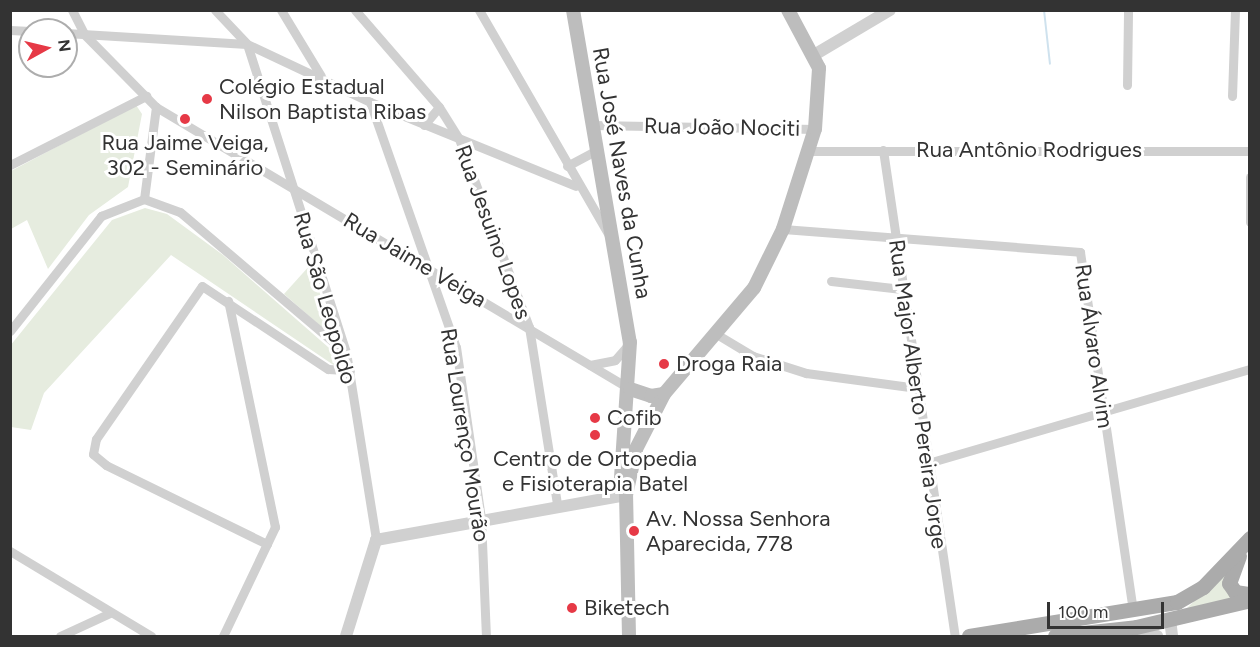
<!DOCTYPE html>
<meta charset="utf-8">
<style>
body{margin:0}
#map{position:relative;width:1260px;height:647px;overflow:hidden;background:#fff;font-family:Figtree,sans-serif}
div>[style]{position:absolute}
.green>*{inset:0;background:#e6ecdf}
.stream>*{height:2px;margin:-1px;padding:0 1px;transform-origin:1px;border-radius:1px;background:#cfe2ee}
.minor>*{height:9px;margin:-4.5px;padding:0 4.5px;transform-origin:4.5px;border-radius:4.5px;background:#d0d0d0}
.tertiary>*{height:12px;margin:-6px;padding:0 6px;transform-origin:6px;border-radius:6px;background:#d0d0d0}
.secondary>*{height:14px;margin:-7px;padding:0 7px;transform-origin:7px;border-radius:7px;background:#bdbdbd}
.primary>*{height:15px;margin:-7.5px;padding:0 7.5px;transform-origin:7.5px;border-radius:7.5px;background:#ababab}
.dots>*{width:16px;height:16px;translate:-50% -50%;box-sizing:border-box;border:3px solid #fff;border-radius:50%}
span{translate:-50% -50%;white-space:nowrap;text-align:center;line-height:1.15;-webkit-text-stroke:6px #fff;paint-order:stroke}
.poi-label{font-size:22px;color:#333}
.left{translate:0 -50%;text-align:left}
.street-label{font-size:22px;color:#333}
.frame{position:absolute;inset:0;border:12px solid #333;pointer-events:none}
.north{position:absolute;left:18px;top:18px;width:60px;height:60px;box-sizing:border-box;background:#fff;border:2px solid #adadad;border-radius:50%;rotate:82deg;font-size:16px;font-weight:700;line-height:24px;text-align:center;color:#333}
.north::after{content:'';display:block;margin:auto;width:21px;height:27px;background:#e63946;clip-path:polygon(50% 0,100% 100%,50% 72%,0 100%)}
.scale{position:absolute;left:1047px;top:602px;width:117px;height:27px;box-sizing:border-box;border:3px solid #333;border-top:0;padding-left:8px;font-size:18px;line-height:21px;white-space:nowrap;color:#333;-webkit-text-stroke:4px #fff;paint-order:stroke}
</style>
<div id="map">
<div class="green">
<i style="clip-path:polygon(136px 105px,142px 114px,128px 187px,89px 215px,48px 269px,27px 220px,11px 229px,11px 171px)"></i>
<i style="clip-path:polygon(145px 208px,167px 214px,223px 255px,336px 354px,338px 368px,171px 255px,44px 393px,31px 430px,11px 427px,10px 346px,112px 220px)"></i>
<i style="clip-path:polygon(311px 264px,333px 337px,284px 294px)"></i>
<i style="clip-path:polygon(1223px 573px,1238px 600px,1185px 610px)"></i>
</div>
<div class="stream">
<i style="left:1044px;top:10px;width:54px;rotate:83.7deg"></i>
</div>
<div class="minor">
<i style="left:72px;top:10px;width:27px;rotate:63deg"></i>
<i style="left:84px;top:34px;width:103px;rotate:45.4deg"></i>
<i style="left:156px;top:107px;width:552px;rotate:30.75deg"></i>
<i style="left:215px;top:10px;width:47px;rotate:46.7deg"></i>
<i style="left:247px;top:44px;width:324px;rotate:72.2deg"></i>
<i style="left:346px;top:352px;width:190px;rotate:80.9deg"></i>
<i style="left:281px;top:10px;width:77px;rotate:58.8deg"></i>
<i style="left:355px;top:10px;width:128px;rotate:49.1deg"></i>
<i style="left:439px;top:107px;width:38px;rotate:58deg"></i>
<i style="left:459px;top:139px;width:201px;rotate:69.6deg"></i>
<i style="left:529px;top:327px;width:179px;rotate:81deg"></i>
<i style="left:479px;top:10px;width:262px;rotate:60deg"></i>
<i style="left:10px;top:30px;width:20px;rotate:3deg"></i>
<i style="left:66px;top:33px;width:181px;rotate:3.5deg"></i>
<i style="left:247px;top:44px;width:136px;rotate:25.2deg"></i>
<i style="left:370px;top:102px;width:222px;rotate:22.2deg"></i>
<i style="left:1127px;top:85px;width:75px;rotate:-89.2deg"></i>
<i style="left:1232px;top:96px;width:86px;rotate:-88deg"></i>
<i style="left:370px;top:102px;width:260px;rotate:70.7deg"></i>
<i style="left:456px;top:347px;width:173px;rotate:81.7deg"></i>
<i style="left:481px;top:518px;width:118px;rotate:87.6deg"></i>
<i style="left:424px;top:125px;width:23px;rotate:-50deg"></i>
<i style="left:592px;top:125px;width:223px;rotate:1deg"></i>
<i style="left:883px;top:150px;width:491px;rotate:81.6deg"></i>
<i style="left:808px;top:151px;width:442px"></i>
<i style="left:10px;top:165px;width:153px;rotate:-26.9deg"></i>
<i style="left:567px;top:166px;width:34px;rotate:-28deg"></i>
<i style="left:1250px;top:177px;width:45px;rotate:90deg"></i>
<i style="left:144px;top:199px;width:93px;rotate:-82.6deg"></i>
<i style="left:783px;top:229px;width:298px;rotate:4.4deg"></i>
<i style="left:1080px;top:252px;width:363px;rotate:81.6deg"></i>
<i style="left:831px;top:281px;width:71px;rotate:6.4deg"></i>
<i style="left:10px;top:331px;width:147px;rotate:-51.6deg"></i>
<i style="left:101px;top:216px;width:46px;rotate:-21.6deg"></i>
<i style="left:144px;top:199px;width:38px;rotate:20deg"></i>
<i style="left:180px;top:212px;width:215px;rotate:40.3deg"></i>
<i style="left:718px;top:335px;width:41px;rotate:31deg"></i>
<i style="left:753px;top:356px;width:56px;rotate:17.8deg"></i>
<i style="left:806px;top:373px;width:112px;rotate:7.7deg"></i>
<i style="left:590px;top:365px;width:25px;rotate:-11deg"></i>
<i style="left:615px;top:360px;width:21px;rotate:-49deg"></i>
<i style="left:928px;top:463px;width:335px;rotate:-16.3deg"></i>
<i style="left:267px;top:544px;width:179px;rotate:-153.9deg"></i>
<i style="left:106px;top:465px;width:17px;rotate:-140deg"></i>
<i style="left:93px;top:454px;width:15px;rotate:-79deg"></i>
<i style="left:96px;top:439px;width:186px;rotate:-55.3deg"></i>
<i style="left:202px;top:286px;width:151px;rotate:33.4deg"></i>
<i style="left:328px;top:369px;width:22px;rotate:3deg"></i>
<i style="left:10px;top:551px;width:165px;rotate:31.1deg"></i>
<i style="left:60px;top:636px;width:55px;rotate:-24.7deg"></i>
<i style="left:223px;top:636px;width:121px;rotate:-64.5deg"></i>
<i style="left:275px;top:527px;width:231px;rotate:-101.7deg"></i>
</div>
<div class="tertiary">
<i style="left:814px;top:55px;width:88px;rotate:-30.6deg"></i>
<i style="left:1170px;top:619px;width:17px;rotate:83deg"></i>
<i style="left:1136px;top:627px;width:23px;rotate:23deg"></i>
<i style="left:346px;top:636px;width:101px;rotate:-72.6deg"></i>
<i style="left:376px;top:540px;width:254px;rotate:-10.2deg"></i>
</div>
<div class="secondary">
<i style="left:573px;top:10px;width:337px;rotate:80.3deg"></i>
<i style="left:630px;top:342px;width:137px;rotate:93.8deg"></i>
<i style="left:630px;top:389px;width:22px;rotate:18deg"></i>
<i style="left:651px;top:396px;width:13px;rotate:-9deg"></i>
<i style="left:629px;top:636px;width:141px;rotate:-91.2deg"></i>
<i style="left:626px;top:495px;width:47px;rotate:-77.7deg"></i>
<i style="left:636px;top:449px;width:62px;rotate:-63deg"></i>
<i style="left:664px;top:394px;width:139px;rotate:-49.7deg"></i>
<i style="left:754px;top:288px;width:66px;rotate:-63.8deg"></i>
<i style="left:783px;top:229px;width:105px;rotate:-72.3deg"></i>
<i style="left:815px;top:129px;width:61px;rotate:-86.2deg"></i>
<i style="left:819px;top:68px;width:66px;rotate:-118.1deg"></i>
</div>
<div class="primary">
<i style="left:1239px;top:556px;width:29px;rotate:110deg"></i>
<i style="left:1229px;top:583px;width:11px;rotate:56deg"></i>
<i style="left:1235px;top:592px;width:15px;rotate:8deg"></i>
<i style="left:969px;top:636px;width:211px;rotate:-9.3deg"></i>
<i style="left:1177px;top:602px;width:30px;rotate:-30deg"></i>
<i style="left:1203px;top:587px;width:68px;rotate:-46.2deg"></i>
<i style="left:1055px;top:636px;width:81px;rotate:-6.3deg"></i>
<i style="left:1136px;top:627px;width:117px;rotate:-13.3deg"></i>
</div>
<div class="dots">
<i style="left:207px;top:99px;background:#e63946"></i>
<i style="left:185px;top:119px;background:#e63946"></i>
<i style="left:664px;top:364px;background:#e63946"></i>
<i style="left:595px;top:418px;background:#e63946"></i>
<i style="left:595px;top:435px;background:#e63946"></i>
<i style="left:634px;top:531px;background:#e63946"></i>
<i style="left:572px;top:608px;background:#e63946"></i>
</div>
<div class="poi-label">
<span class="left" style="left:219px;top:99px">Colégio Estadual<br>Nilson Baptista Ribas</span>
<span style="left:185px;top:155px">Rua Jaime Veiga,<br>302 - Seminário</span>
<span class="left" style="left:676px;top:364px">Droga Raia</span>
<span class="left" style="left:607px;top:418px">Cofib</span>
<span style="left:595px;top:471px">Centro de Ortopedia<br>e Fisioterapia Batel</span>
<span class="left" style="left:646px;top:531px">Av. Nossa Senhora<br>Aparecida, 778</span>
<span class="left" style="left:584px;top:608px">Biketech</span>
</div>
<div class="street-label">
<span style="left:722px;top:127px;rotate:1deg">Rua João Nociti</span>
<span style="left:1029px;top:150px">Rua Antônio Rodrigues</span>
<span style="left:622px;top:173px;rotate:80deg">Rua José Naves da Cunha</span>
<span style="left:493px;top:232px;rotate:70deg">Rua Jesuino Lopes</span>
<span style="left:415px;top:260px;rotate:31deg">Rua Jaime Veiga</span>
<span style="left:325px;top:298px;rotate:74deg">Rua São Leopoldo</span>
<span style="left:1094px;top:346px;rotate:82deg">Rua Álvaro Alvim</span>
<span style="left:918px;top:394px;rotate:82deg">Rua Major Alberto Pereira Jorge</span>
<span style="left:465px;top:435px;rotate:81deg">Rua Lourenço Mourão</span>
</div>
<div class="frame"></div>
<div class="north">N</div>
<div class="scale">100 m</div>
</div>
